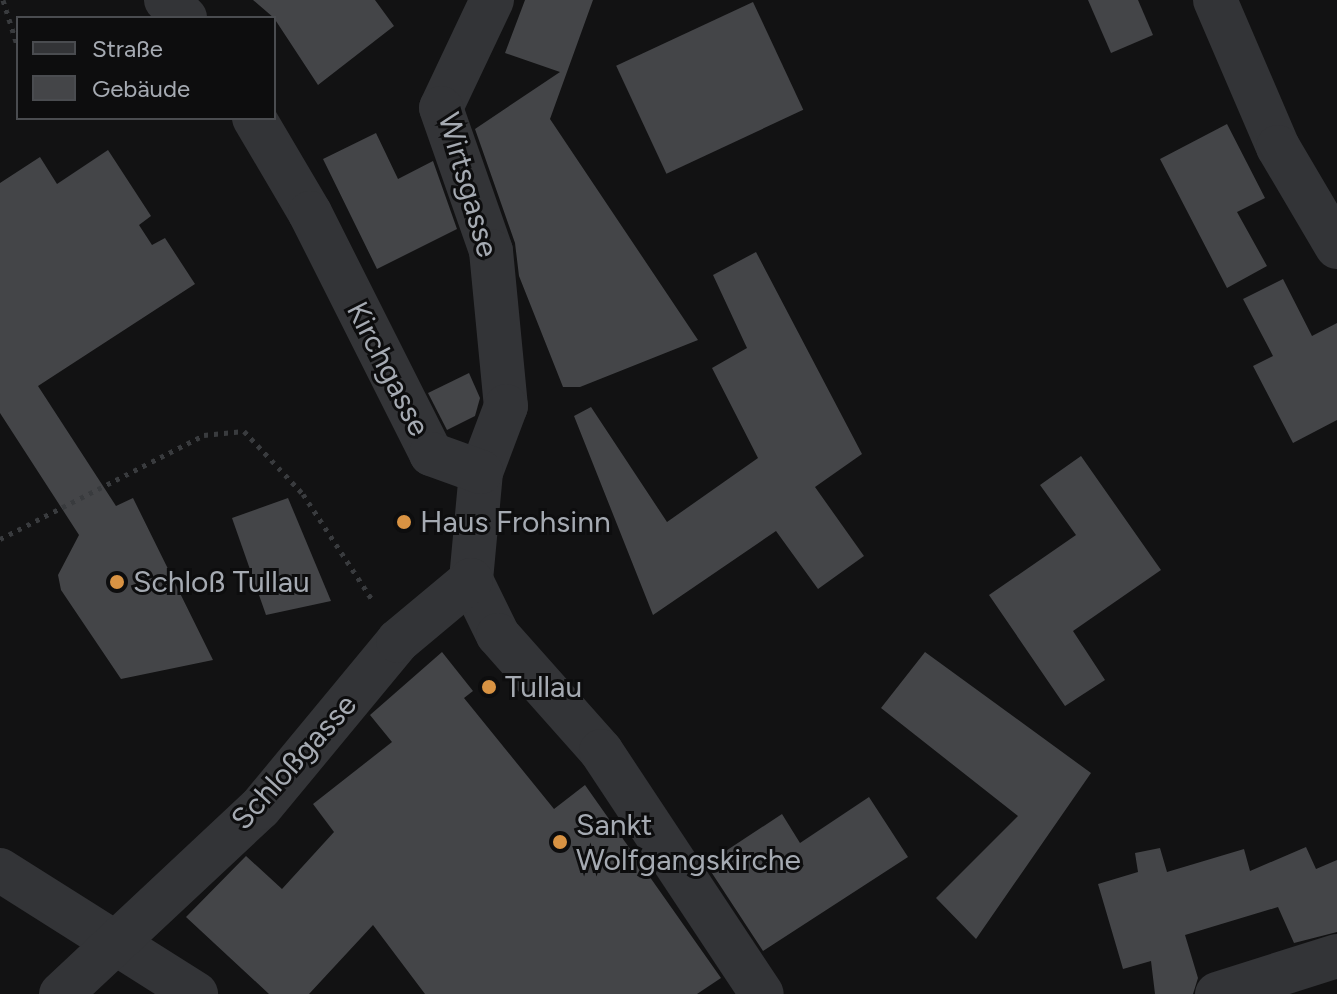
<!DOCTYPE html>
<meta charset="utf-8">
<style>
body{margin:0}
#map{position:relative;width:1337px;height:994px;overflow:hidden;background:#121213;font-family:Figtree,sans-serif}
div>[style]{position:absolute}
.building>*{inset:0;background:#444548;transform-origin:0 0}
.path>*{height:5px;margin-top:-2.5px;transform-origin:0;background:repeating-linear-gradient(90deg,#393b3e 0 4px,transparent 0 10px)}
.minor>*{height:44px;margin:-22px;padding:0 22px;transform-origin:22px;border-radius:22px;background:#333437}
.dots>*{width:22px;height:22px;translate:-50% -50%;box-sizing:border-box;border:4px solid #0d0d0e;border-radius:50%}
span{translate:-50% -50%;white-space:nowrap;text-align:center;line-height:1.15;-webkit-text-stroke:6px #0d0d0e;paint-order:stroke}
.street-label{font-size:30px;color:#a5aab2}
.poi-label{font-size:30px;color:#a5aab2}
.left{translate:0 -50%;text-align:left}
.legend{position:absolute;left:16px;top:16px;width:260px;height:104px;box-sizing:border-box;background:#0d0d0e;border:2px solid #4a4c50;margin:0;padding:10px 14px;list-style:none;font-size:24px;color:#a5aab2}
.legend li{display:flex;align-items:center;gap:16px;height:40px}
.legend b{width:40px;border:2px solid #4a4c50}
</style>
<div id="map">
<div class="building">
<i style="clip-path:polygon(253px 0,375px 0,394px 26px,318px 85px,274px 18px)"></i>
<i style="clip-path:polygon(525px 0,593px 0,550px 119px,698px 340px,580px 387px,563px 387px,519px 276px,515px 243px,475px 129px,560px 72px,505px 53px)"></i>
<i style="clip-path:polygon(1088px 0,1138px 0,1153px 35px,1111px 53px)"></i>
<i style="left:753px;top:2px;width:119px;height:151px;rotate:65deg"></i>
<i style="clip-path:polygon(1227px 124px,1265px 198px,1237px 212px,1267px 266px,1227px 288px,1160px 159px)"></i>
<i style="clip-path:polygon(376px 133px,398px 179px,433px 161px,457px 229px,377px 269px,323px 159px)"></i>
<i style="clip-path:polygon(108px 150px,151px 216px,139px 225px,152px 245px,165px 238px,195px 284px,38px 386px,116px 506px,133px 498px,213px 660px,121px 679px,61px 590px,58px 575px,79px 535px,0 413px,0 183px,40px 157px,57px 184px)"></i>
<i style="clip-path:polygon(756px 252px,862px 454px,815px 487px,864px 556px,818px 589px,776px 531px,653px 615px,574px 416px,591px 407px,667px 522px,758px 458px,712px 368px,747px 348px,713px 275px)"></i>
<i style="clip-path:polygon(1283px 279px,1312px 336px,1337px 323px,1337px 420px,1293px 443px,1253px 366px,1273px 356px,1243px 299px)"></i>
<i style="clip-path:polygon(469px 373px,480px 398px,475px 416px,447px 430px,428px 393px)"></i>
<i style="clip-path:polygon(1081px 456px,1161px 570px,1073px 631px,1105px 680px,1065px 706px,989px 595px,1076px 535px,1040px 485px)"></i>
<i style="clip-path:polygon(288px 498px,331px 601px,266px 615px,232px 518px)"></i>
<i style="clip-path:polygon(442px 652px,473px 691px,464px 698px,554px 809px,585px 785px,721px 978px,697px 994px,425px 994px,373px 925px,309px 994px,269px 994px,186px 917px,246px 856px,282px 889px,334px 832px,313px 804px,392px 742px,370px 715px)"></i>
<i style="clip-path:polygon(925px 652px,1091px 773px,976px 939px,936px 898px,1018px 816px,881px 708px)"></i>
<i style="clip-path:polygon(869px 797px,908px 857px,763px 951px,706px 864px,782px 814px,800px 843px)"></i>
<i style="clip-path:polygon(1306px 847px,1316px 869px,1337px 860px,1337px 932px,1294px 943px,1278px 907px,1185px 935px,1198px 978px,1193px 994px,1155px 994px,1151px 961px,1123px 969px,1098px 884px,1138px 872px,1135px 853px,1160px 848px,1167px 872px,1244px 849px,1250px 871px)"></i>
</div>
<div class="path">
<i style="left:3px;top:0;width:50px;rotate:72.6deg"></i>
<i style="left:0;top:539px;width:229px;rotate:-27deg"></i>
<i style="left:204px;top:435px;width:40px;rotate:-5.7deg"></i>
<i style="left:244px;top:431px;width:86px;rotate:46.9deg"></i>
<i style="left:303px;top:494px;width:128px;rotate:56.8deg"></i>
</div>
<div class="minor">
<i style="left:166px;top:0;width:26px;rotate:43deg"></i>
<i style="left:492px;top:0;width:119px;rotate:115.3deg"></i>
<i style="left:441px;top:108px;width:151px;rotate:70.7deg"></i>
<i style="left:491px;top:251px;width:156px;rotate:84.5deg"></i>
<i style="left:506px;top:406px;width:71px;rotate:110.7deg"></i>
<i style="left:481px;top:472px;width:108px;rotate:95.3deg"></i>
<i style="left:471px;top:580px;width:61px;rotate:63.9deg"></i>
<i style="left:498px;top:635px;width:155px;rotate:48.4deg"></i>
<i style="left:601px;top:751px;width:291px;rotate:56.5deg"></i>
<i style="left:1215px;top:0;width:160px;rotate:66.8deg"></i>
<i style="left:1278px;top:147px;width:116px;rotate:59.5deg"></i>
<i style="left:254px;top:118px;width:110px;rotate:59.5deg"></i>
<i style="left:310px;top:213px;width:270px;rotate:63.3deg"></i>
<i style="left:431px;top:454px;width:53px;rotate:19.8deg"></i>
<i style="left:0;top:870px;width:232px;rotate:32.3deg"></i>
<i style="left:61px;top:994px;width:272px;rotate:-43.1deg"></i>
<i style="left:260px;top:808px;width:217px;rotate:-50.4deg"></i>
<i style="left:398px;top:641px;width:95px;rotate:-39.9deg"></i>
<i style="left:1217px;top:994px;width:126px;rotate:-17.6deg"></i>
</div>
<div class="dots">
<i style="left:404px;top:522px;background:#d99343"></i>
<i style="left:117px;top:582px;background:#d99343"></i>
<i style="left:489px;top:687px;background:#d99343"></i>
<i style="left:560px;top:842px;background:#d99343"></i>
</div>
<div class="street-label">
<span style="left:468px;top:185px;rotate:74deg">Wirtsgasse</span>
<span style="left:388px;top:369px;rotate:63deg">Kirchgasse</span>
<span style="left:294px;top:762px;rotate:-48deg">Schloßgasse</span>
</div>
<div class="poi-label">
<span class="left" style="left:420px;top:522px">Haus Frohsinn</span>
<span class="left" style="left:133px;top:582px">Schloß Tullau</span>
<span class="left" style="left:505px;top:687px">Tullau</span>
<span class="left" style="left:576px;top:842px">Sankt<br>Wolfgangskirche</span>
</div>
<ul class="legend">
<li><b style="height:10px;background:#333437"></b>Straße</li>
<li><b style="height:22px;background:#444548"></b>Gebäude</li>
</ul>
</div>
